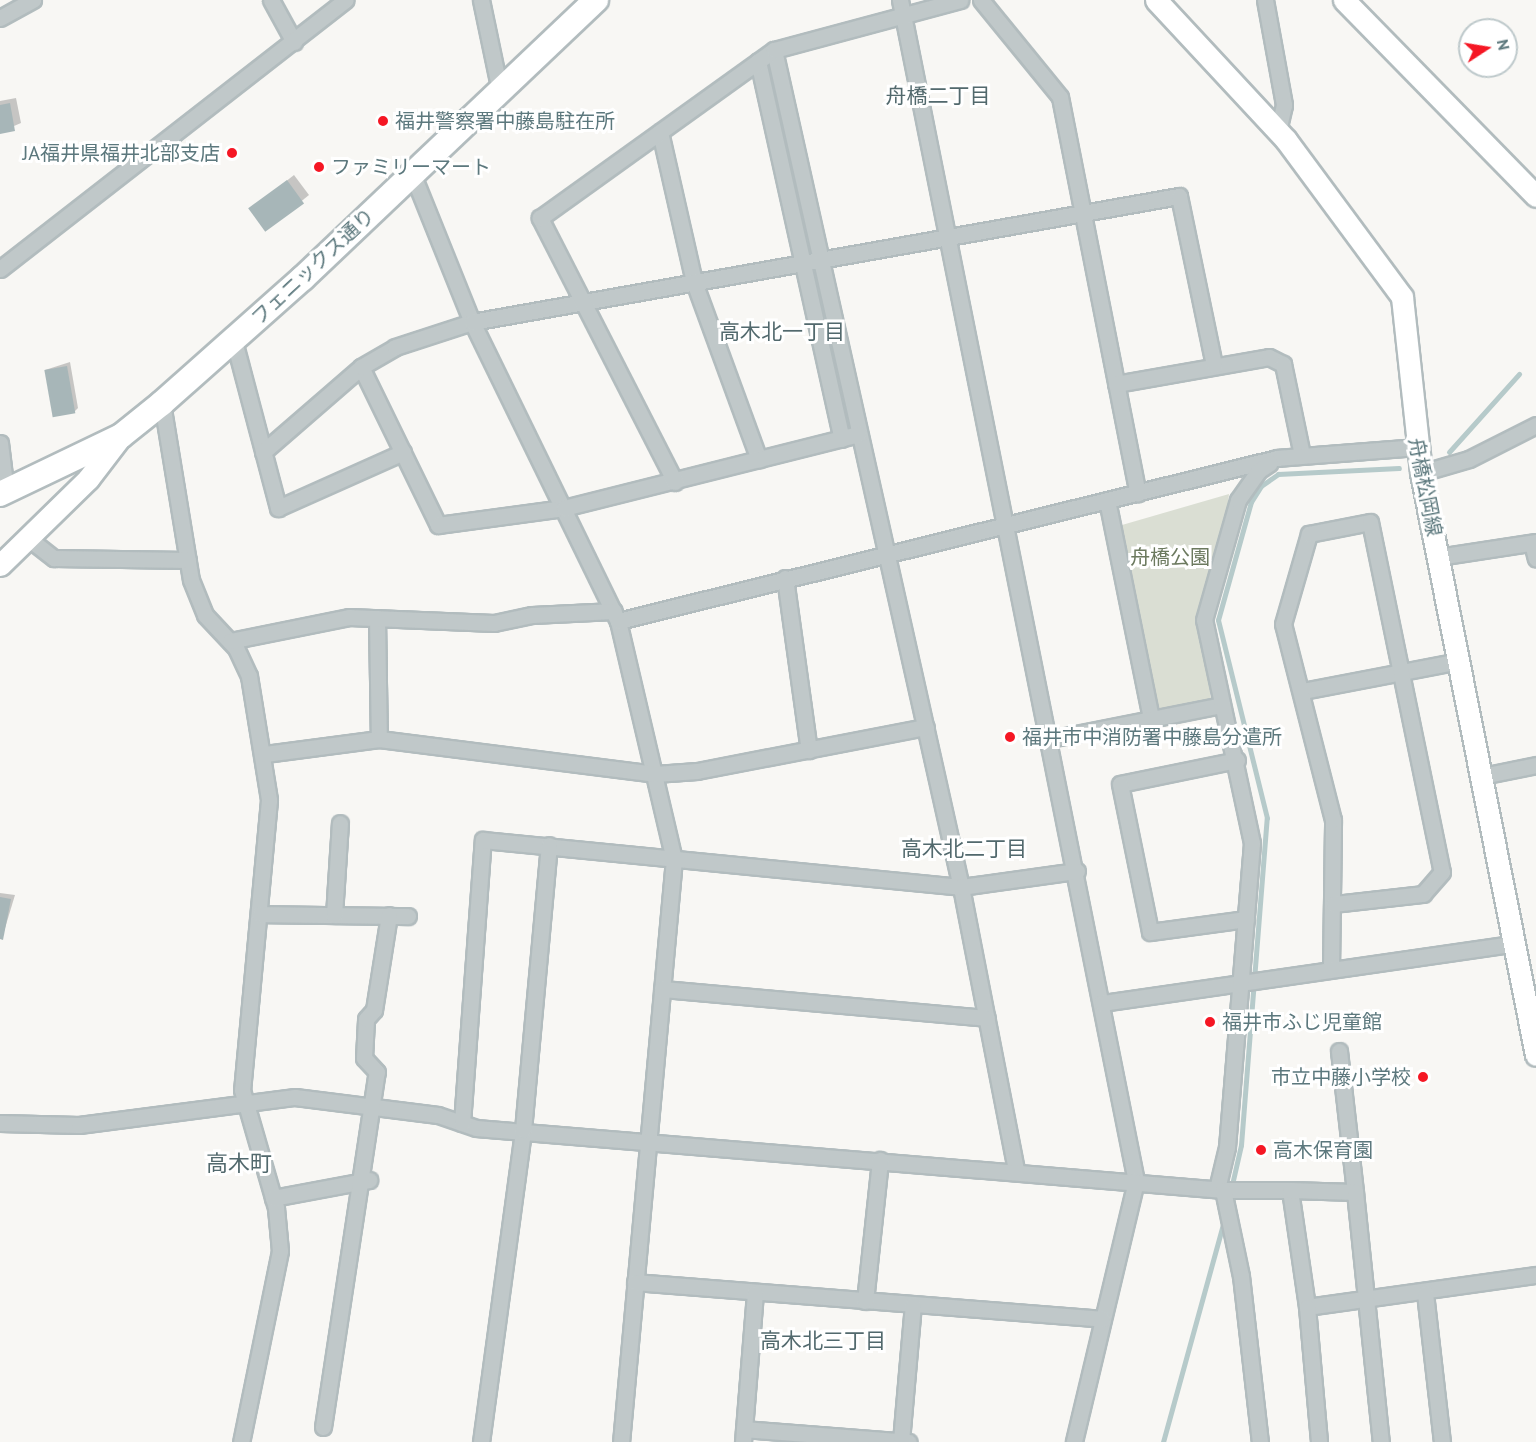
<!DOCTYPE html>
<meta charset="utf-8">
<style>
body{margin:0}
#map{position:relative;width:1536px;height:1442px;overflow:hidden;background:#f8f7f4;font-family:"PT Sans","Noto Sans JP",sans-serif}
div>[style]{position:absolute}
.green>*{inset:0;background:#daded3}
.shadow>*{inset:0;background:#0003}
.stream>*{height:5px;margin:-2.5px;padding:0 2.5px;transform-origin:2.5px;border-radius:2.5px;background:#b6caca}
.building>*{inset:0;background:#a7b6b8;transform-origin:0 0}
.roads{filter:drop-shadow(2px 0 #b2bcbe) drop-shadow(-2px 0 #b2bcbe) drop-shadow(0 2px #b2bcbe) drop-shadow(0 -2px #b2bcbe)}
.street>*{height:15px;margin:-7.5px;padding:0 7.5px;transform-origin:7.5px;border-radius:7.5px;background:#c0c8c9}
.secondary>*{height:21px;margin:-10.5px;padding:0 10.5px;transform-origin:10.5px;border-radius:10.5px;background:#fff}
.primary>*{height:24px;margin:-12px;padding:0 12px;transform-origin:12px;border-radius:12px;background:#fff}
.dots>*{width:16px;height:16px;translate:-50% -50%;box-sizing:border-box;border:3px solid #fff;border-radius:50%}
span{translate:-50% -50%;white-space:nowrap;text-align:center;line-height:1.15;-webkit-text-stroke:6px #fff;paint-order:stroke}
.poi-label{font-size:20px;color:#5c787d}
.left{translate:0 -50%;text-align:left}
.right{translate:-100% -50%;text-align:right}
.street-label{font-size:20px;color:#5c787d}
.park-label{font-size:20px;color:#6c7a5f}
.neighbourhood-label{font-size:21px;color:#52696d}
.quarter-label{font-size:22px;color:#52696d}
.north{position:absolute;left:1458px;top:18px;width:60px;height:60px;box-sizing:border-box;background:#fff;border:2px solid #bec9cb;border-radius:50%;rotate:78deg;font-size:16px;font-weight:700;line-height:24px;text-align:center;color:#5c787d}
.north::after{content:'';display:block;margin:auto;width:21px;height:27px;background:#f51724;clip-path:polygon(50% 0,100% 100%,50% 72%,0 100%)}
</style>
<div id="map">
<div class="green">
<i style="clip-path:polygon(1229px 494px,1226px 522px,1200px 616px,1211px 699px,1155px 711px,1122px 525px)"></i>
</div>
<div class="shadow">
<i style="clip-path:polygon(16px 98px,21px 123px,0 132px,0 101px)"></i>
<i style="clip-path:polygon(294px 175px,309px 195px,266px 230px,257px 204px)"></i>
<i style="clip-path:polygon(70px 362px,78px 408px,74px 412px,45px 370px)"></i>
<i style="clip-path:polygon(0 893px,15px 895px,2px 938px,0 938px)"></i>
</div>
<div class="stream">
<i style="left:1449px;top:452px;width:105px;rotate:-48.1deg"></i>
<i style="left:1231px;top:1189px;width:45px;rotate:-77.2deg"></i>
<i style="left:1241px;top:1145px;width:328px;rotate:-85.5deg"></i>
<i style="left:1267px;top:818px;width:204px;rotate:-103.9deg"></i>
<i style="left:1218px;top:620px;width:123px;rotate:-74.4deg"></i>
<i style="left:1251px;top:502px;width:19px;rotate:-58deg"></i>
<i style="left:1261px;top:486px;width:21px;rotate:-35deg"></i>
<i style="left:1278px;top:474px;width:121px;rotate:-2.8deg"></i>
<i style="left:1163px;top:1442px;width:229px;rotate:-74.6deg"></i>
</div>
<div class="building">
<i style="clip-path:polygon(10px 103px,15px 131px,0 134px,0 105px)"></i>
<i style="left:287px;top:180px;width:29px;height:48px;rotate:54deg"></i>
<i style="left:67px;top:366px;width:48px;height:23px;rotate:80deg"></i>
<i style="clip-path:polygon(0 897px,11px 899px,3px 940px,0 939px)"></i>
</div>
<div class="roads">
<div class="street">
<i style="left:271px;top:0;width:48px;rotate:61.3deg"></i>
<i style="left:481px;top:0;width:93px;rotate:78.2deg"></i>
<i style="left:900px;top:0;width:1204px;rotate:78.7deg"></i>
<i style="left:1136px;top:1181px;width:268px;rotate:103.4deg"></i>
<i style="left:981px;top:0;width:125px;rotate:50.8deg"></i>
<i style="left:1060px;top:97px;width:404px;rotate:78.9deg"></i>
<i style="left:1265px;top:0;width:107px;rotate:79.7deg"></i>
<i style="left:1284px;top:105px;width:27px;rotate:103deg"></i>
<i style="left:0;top:18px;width:38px;rotate:-29deg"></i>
<i style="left:774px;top:50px;width:858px;rotate:77.41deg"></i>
<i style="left:961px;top:887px;width:289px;rotate:79deg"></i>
<i style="left:758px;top:61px;width:387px;rotate:77.5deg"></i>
<i style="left:660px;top:132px;width:154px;rotate:77.2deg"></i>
<i style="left:694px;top:282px;width:189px;rotate:69.9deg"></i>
<i style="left:412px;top:173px;width:161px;rotate:68.1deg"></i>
<i style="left:472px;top:322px;width:333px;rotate:64deg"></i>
<i style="left:618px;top:621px;width:244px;rotate:76.8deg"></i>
<i style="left:674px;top:859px;width:585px;rotate:95.19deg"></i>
<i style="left:0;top:269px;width:438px;rotate:-37.9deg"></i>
<i style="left:234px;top:341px;width:173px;rotate:75.2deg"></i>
<i style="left:278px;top:508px;width:137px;rotate:-24.1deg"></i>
<i style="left:361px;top:367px;width:176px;rotate:64deg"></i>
<i style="left:438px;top:525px;width:127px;rotate:-7.7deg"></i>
<i style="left:564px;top:508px;width:304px;rotate:-14.1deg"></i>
<i style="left:1116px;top:384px;width:155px;rotate:-10deg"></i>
<i style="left:1269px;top:357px;width:16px;rotate:27deg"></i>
<i style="left:1283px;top:364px;width:93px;rotate:78.2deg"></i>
<i style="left:162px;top:403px;width:179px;rotate:80.7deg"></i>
<i style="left:191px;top:580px;width:38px;rotate:68deg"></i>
<i style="left:205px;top:615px;width:45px;rotate:46.8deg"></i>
<i style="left:236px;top:648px;width:31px;rotate:65deg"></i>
<i style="left:249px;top:676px;width:126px;rotate:80.8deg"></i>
<i style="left:269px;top:800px;width:291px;rotate:95.3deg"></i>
<i style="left:242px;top:1090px;width:123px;rotate:73.9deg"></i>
<i style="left:276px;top:1208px;width:43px;rotate:84.7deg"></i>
<i style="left:280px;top:1251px;width:195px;rotate:101.5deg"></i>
<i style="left:0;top:443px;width:49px;rotate:83deg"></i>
<i style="left:263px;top:452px;width:130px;rotate:-40.9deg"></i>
<i style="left:361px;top:367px;width:39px;rotate:-30deg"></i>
<i style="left:395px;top:347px;width:81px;rotate:-18deg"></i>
<i style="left:472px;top:322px;width:718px;rotate:-10.11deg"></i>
<i style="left:1179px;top:196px;width:173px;rotate:78.3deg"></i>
<i style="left:1421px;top:473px;width:50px;rotate:-16.3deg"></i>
<i style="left:1469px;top:459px;width:75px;rotate:-26.9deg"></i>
<i style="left:675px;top:482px;width:297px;rotate:-117.1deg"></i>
<i style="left:540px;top:218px;width:288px;rotate:-35.7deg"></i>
<i style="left:774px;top:50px;width:193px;rotate:-15deg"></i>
<i style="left:1107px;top:500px;width:223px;rotate:78.6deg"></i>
<i style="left:28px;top:538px;width:33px;rotate:38deg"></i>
<i style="left:54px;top:558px;width:134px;rotate:0.9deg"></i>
<i style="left:1532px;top:543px;width:16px;rotate:76deg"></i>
<i style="left:1438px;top:557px;width:99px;rotate:-8.7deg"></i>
<i style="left:785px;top:578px;width:174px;rotate:82.1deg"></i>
<i style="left:377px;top:618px;width:121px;rotate:89.1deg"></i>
<i style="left:618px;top:621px;width:679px;rotate:-13.89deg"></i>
<i style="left:1277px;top:458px;width:140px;rotate:-4.5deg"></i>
<i style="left:230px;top:641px;width:121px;rotate:-11.4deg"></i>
<i style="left:349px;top:617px;width:145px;rotate:2.4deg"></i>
<i style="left:494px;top:623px;width:39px;rotate:-12deg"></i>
<i style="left:532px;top:615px;width:82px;rotate:-2.8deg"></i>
<i style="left:1303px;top:691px;width:159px;rotate:-10.9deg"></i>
<i style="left:1050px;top:739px;width:175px;rotate:-11.2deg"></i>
<i style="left:265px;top:754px;width:115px;rotate:-7.5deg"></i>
<i style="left:379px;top:739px;width:278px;rotate:7.2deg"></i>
<i style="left:655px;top:774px;width:42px;rotate:-4.1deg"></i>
<i style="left:697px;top:771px;width:233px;rotate:-10.9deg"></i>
<i style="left:1237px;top:760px;width:119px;rotate:168.4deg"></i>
<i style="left:1120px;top:784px;width:151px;rotate:78.5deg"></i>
<i style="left:1150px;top:932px;width:97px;rotate:-7.7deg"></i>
<i style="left:1482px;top:776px;width:55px;rotate:-11.5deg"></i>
<i style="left:260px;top:914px;width:148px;rotate:0.8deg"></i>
<i style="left:334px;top:915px;width:92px;rotate:-86.3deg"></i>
<i style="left:1331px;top:969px;width:149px;rotate:-89.2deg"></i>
<i style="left:1333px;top:820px;width:202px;rotate:-104.3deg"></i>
<i style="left:1283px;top:624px;width:94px;rotate:-73.9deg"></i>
<i style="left:1309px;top:534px;width:62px;rotate:-11.1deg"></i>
<i style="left:1370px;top:522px;width:357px;rotate:78.4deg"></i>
<i style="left:1442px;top:872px;width:29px;rotate:131deg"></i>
<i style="left:1423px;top:894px;width:90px;rotate:173.6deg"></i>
<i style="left:662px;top:989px;width:326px;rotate:5.1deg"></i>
<i style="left:1102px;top:1003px;width:419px;rotate:-8.2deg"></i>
<i style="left:1339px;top:1051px;width:142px;rotate:83.5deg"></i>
<i style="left:0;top:1123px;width:79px;rotate:1.5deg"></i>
<i style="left:79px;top:1125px;width:218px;rotate:-7.4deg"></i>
<i style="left:295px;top:1097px;width:144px;rotate:7.2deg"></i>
<i style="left:438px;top:1115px;width:40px;rotate:18.9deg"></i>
<i style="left:476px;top:1128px;width:750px;rotate:4.74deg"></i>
<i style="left:1223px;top:1190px;width:67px"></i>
<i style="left:1290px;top:1190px;width:118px;rotate:81.7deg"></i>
<i style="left:1307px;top:1307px;width:231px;rotate:-8deg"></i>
<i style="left:462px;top:1123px;width:284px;rotate:-85.8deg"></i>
<i style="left:483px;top:840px;width:480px;rotate:5.6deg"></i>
<i style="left:961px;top:887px;width:117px;rotate:-7.9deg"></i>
<i style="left:1217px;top:1189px;width:43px;rotate:-76.6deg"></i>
<i style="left:1227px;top:1147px;width:305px;rotate:-85.3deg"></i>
<i style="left:1252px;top:843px;width:228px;rotate:-102.1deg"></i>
<i style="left:1204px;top:620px;width:125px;rotate:-74.2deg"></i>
<i style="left:1238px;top:500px;width:35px;rotate:-55deg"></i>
<i style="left:1258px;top:471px;width:14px;rotate:-34deg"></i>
<i style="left:1223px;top:1190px;width:88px;rotate:78.2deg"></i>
<i style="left:1241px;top:1276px;width:167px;rotate:83.5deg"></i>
<i style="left:1290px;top:1190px;width:65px;rotate:1.8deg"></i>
<i style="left:1355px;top:1192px;width:251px;rotate:84.1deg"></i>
<i style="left:273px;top:1198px;width:98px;rotate:-10.6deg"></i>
<i style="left:635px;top:1282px;width:469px;rotate:4.5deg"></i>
<i style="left:1425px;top:1293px;width:150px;rotate:83.5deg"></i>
<i style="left:865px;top:1301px;width:142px;rotate:-83.9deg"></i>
<i style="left:1307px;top:1307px;width:136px;rotate:84.9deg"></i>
<i style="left:323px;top:1427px;width:359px;rotate:-81.4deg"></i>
<i style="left:377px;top:1072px;width:19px;rotate:-133deg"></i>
<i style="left:364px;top:1058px;width:39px;rotate:-87deg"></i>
<i style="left:366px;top:1019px;width:12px;rotate:-48deg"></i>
<i style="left:374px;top:1010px;width:96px;rotate:-81deg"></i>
<i style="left:744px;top:1429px;width:165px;rotate:4.5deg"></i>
<i style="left:901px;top:1441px;width:137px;rotate:-85deg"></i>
<i style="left:481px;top:1442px;width:315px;rotate:-82.3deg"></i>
<i style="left:523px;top:1130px;width:286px;rotate:-84.8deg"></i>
<i style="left:743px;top:1442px;width:149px;rotate:-85.4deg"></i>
</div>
<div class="secondary">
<i style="left:1156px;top:0;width:191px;rotate:47.1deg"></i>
<i style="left:1286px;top:140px;width:195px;rotate:53.5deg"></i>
<i style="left:1402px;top:297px;width:177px;rotate:83.8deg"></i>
<i style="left:1421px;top:473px;width:593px;rotate:78.82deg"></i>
<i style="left:1344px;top:0;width:274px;rotate:45.6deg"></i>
<i style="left:0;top:565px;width:123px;rotate:-44.3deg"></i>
<i style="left:88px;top:479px;width:54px;rotate:-52.5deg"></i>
</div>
<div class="primary">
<i style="left:0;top:494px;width:134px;rotate:-25.6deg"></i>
<i style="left:121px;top:436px;width:53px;rotate:-38.8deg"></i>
<i style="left:162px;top:403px;width:188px;rotate:-41.6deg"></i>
<i style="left:303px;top:278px;width:404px;rotate:-43.5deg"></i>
</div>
</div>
<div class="dots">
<i style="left:383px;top:121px;background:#f51724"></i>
<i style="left:232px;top:153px;background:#f51724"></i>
<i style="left:319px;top:167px;background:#f51724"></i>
<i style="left:1010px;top:737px;background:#f51724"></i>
<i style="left:1210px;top:1022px;background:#f51724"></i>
<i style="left:1423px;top:1077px;background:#f51724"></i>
<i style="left:1261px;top:1150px;background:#f51724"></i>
</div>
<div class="poi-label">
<span class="left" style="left:395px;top:121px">福井警察署中藤島駐在所</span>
<span class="right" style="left:220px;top:153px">JA福井県福井北部支店</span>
<span class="left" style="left:331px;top:167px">ファミリーマート</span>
<span class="left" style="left:1022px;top:737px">福井市中消防署中藤島分遣所</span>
<span class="left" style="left:1222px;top:1022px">福井市ふじ児童館</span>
<span class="right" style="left:1411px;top:1077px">市立中藤小学校</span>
<span class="left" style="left:1273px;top:1150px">高木保育園</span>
</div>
<div class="street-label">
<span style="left:313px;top:267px;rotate:-43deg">フェニックス通り</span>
<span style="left:1425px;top:487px;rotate:79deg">舟橋松岡線</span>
</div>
<div class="park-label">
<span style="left:1170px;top:557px">舟橋公園</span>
</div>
<div class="neighbourhood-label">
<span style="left:938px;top:96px">舟橋二丁目</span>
<span style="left:782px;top:332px">高木北一丁目</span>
<span style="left:964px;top:849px">高木北二丁目</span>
<span style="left:823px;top:1341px">高木北三丁目</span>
</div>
<div class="quarter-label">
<span style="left:239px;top:1164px">高木町</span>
</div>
<div class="north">N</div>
</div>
